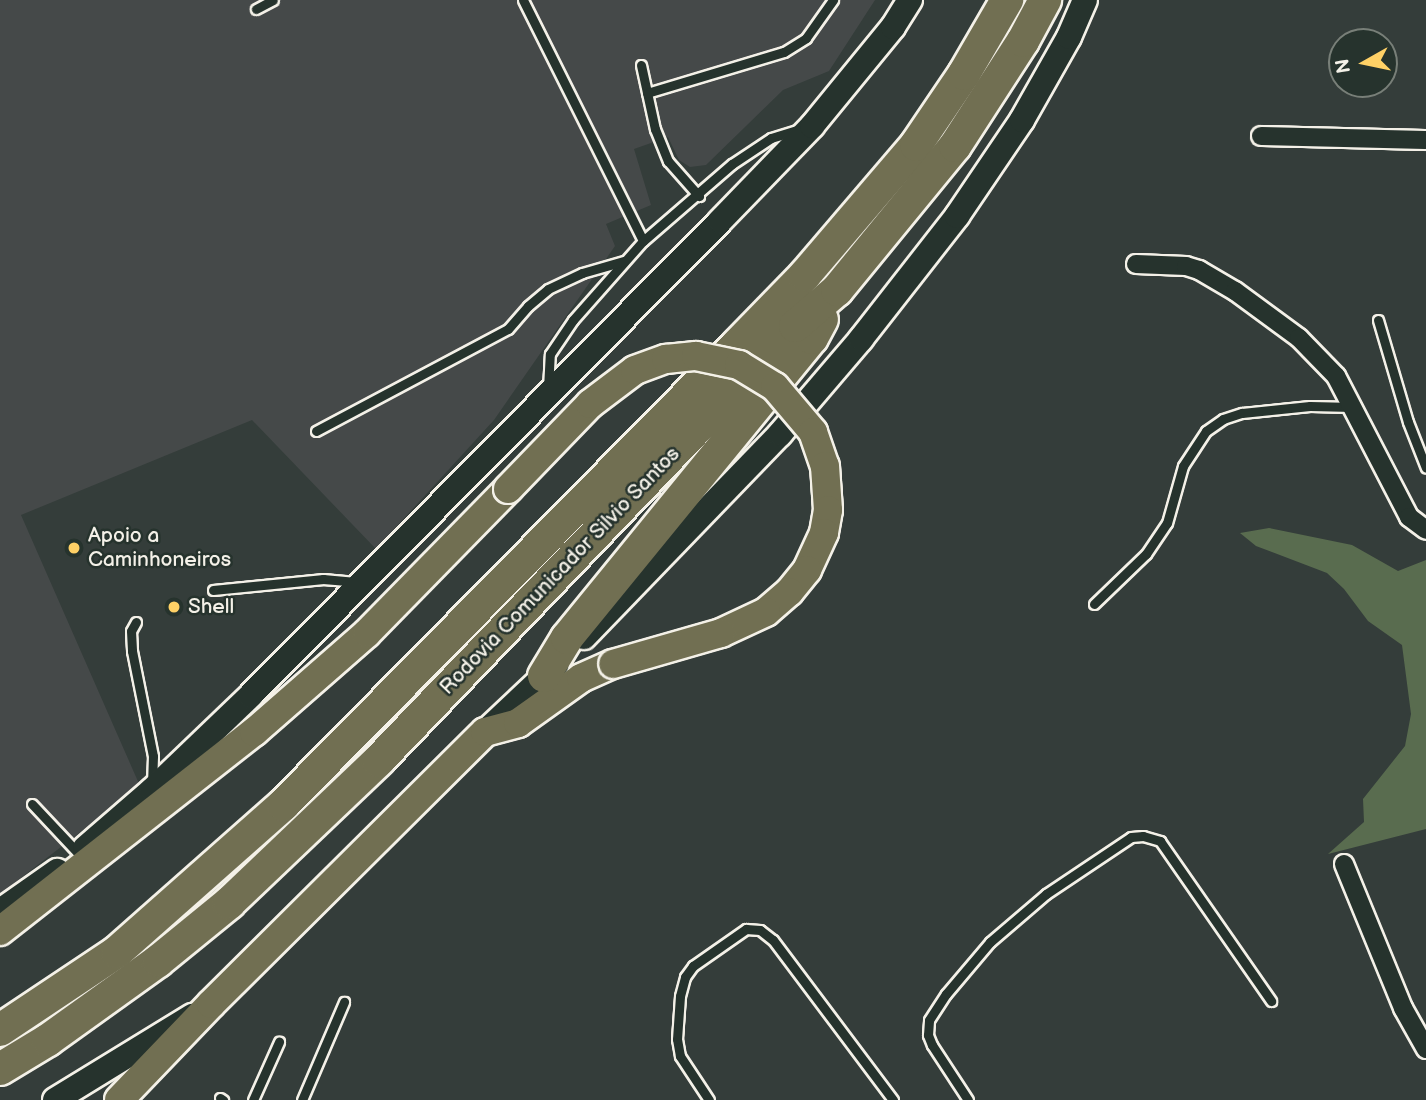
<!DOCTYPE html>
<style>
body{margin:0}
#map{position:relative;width:1426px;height:1100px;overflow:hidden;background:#343d3a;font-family:"Balsamiq Sans",sans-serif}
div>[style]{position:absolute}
.built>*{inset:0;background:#454949}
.green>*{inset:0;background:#596c4f}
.roads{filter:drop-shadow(2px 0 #f4f1e8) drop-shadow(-2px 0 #f4f1e8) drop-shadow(0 2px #f4f1e8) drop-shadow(0 -2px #f4f1e8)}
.service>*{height:9px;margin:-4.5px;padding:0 4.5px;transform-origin:4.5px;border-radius:4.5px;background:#26332d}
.minor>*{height:18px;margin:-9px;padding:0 9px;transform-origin:9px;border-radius:9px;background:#26332d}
.secondary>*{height:24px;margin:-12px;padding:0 12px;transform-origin:12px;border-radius:12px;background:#26332d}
.primary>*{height:28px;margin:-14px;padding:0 14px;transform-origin:14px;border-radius:14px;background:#716f52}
.motorway>*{height:32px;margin:-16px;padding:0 16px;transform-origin:16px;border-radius:16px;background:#716f52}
.bridges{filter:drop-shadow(2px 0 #f4f1e8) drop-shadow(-2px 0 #f4f1e8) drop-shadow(0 2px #f4f1e8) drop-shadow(0 -2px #f4f1e8)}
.primary-bridge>*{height:28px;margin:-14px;padding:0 14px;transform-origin:14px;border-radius:14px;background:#716f52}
.dots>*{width:19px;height:19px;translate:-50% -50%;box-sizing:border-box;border:4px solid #26332d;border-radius:50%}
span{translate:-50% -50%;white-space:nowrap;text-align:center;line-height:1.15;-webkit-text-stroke:5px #26332d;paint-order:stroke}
.poi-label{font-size:21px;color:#f4f1e8}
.left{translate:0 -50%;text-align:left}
.street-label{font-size:21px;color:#f4f1e8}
.north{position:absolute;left:1328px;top:28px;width:70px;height:70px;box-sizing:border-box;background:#26332d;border:2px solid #787f78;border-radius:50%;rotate:261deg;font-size:19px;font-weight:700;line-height:28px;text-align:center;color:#f4f1e8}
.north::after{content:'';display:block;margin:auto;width:24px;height:32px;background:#ffd166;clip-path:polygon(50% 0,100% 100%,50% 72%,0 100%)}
</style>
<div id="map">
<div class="built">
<i style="clip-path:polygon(0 0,875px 0,829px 71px,783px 90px,706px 165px,690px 167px,679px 160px,668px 137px,634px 149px,651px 205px,606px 224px,615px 246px,494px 420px,376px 549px,252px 420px,21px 515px,140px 786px,0 894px)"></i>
</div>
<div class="green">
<i style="clip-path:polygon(1269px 528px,1352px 545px,1398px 571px,1426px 560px,1426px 829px,1328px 854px,1364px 822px,1363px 799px,1405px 746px,1411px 714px,1402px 645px,1368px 621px,1344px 589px,1327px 573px,1256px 546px,1240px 533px)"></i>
</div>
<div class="roads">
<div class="service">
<i style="left:523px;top:0;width:269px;rotate:63.5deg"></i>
<i style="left:256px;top:9px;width:19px;rotate:-28deg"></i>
<i style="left:641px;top:65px;width:66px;rotate:77.7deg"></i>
<i style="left:655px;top:129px;width:35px;rotate:68deg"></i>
<i style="left:668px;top:161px;width:47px;rotate:48.5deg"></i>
<i style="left:647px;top:93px;width:143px;rotate:-16.7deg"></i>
<i style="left:784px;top:52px;width:26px;rotate:-32deg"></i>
<i style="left:806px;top:38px;width:47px;rotate:-54.6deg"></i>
<i style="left:1378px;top:320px;width:106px;rotate:73.6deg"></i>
<i style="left:1408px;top:422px;width:49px;rotate:68.6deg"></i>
<i style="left:548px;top:389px;width:35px;rotate:-87deg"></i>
<i style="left:550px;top:354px;width:41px;rotate:-55.9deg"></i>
<i style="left:573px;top:320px;width:106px;rotate:-48.5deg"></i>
<i style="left:643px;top:241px;width:118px;rotate:-40.9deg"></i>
<i style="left:732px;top:164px;width:47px;rotate:-33.7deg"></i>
<i style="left:771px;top:138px;width:27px;rotate:-17deg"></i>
<i style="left:316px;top:431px;width:217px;rotate:-28deg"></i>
<i style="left:508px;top:329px;width:30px;rotate:-49deg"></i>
<i style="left:528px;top:306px;width:26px;rotate:-40deg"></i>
<i style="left:548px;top:289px;width:38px;rotate:-25deg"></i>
<i style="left:582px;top:273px;width:44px;rotate:-15.9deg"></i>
<i style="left:213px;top:590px;width:111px;rotate:-5.7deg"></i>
<i style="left:323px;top:579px;width:33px;rotate:5deg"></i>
<i style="left:1094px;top:604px;width:72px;rotate:-43.9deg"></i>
<i style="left:1146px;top:554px;width:37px;rotate:-56deg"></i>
<i style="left:1167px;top:523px;width:59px;rotate:-74.3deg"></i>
<i style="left:1183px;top:466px;width:42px;rotate:-56.7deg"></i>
<i style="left:1206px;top:431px;width:21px;rotate:-35deg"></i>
<i style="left:1223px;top:419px;width:20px;rotate:-18deg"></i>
<i style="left:1242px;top:413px;width:68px;rotate:-5.9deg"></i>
<i style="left:1310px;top:406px;width:43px;rotate:1.3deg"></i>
<i style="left:136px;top:622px;width:10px;rotate:119deg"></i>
<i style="left:131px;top:631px;width:20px;rotate:87deg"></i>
<i style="left:132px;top:651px;width:107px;rotate:78.7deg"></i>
<i style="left:153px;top:756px;width:29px;rotate:92deg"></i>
<i style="left:32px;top:804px;width:69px;rotate:46.8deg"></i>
<i style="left:220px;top:1098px;width:4px;rotate:34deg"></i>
<i style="left:253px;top:1100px;width:64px;rotate:-65.9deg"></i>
<i style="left:302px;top:1100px;width:107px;rotate:-66.8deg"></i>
<i style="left:709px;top:1100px;width:53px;rotate:-123.4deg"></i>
<i style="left:680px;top:1056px;width:17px;rotate:-100deg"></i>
<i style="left:677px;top:1039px;width:43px;rotate:-86deg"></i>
<i style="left:680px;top:996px;width:20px;rotate:-75deg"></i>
<i style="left:685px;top:977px;width:14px;rotate:-54deg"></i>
<i style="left:693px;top:966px;width:65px;rotate:-34.9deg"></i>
<i style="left:746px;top:929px;width:14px;rotate:4deg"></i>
<i style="left:760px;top:930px;width:16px;rotate:38deg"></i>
<i style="left:773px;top:940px;width:200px;rotate:53.1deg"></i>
<i style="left:968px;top:1100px;width:66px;rotate:-123.2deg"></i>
<i style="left:932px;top:1045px;width:11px;rotate:-112deg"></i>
<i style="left:928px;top:1035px;width:15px;rotate:-86deg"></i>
<i style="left:929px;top:1020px;width:31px;rotate:-57deg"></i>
<i style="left:946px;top:994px;width:68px;rotate:-49.8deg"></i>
<i style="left:990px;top:942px;width:74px;rotate:-40.6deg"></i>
<i style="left:1046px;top:894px;width:102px;rotate:-33.8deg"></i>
<i style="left:1131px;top:837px;width:12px;rotate:-5deg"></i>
<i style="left:1143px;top:836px;width:18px;rotate:16deg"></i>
<i style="left:1160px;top:841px;width:195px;rotate:55.2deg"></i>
</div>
<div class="minor">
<i style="left:1261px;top:136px;width:165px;rotate:1.4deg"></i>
<i style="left:1136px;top:264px;width:50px;rotate:2.3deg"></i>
<i style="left:1186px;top:266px;width:14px;rotate:17deg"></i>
<i style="left:1199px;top:270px;width:42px;rotate:30.3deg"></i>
<i style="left:1235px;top:291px;width:79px;rotate:36.3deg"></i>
<i style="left:1299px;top:338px;width:53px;rotate:45.8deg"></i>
<i style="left:1336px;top:376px;width:159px;rotate:62.6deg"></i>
<i style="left:1409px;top:517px;width:21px;rotate:37deg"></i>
<i style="left:1344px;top:864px;width:156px;rotate:67.7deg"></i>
<i style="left:1403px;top:1008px;width:47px;rotate:60.7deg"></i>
</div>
<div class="secondary">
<i style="left:584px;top:637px;width:282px;rotate:-46deg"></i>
<i style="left:780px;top:434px;width:125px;rotate:-49.5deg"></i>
<i style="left:861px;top:339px;width:156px;rotate:-52deg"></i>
<i style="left:957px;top:216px;width:116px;rotate:-55.9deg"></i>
<i style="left:1022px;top:120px;width:95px;rotate:-60.5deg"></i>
<i style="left:1069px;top:37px;width:40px;rotate:-66.6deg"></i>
<i style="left:485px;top:732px;width:98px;rotate:-43.3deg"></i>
<i style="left:85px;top:848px;width:89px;rotate:-40.9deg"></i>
<i style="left:152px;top:790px;width:136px;rotate:-43.8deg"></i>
<i style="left:250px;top:696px;width:668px;rotate:-45.3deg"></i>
<i style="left:720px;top:221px;width:132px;rotate:-45.9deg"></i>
<i style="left:812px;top:126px;width:128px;rotate:-50.7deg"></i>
<i style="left:893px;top:27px;width:32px;rotate:-58deg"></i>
<i style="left:0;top:911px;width:70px;rotate:-35.1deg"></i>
<i style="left:55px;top:1100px;width:161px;rotate:-31.5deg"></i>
</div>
<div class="primary">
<i style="left:0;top:931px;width:323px;rotate:-38.1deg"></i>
<i style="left:254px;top:732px;width:150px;rotate:-41.2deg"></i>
<i style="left:367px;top:633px;width:202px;rotate:-45.6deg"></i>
<i style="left:119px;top:1100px;width:133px;rotate:-46.2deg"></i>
<i style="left:211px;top:1004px;width:386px;rotate:-44.8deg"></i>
<i style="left:485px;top:732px;width:34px;rotate:-15deg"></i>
<i style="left:518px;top:723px;width:77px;rotate:-35.5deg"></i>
<i style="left:581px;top:678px;width:35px;rotate:-24deg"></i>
</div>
<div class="motorway">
<i style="left:544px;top:676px;width:44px;rotate:-58.8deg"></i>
<i style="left:567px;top:638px;width:387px;rotate:-50.8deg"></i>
<i style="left:812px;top:338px;width:21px;rotate:-62deg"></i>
<i style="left:0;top:1030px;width:141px;rotate:-33.7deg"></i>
<i style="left:117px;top:952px;width:222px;rotate:-41.5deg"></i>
<i style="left:283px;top:805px;width:648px;rotate:-45.38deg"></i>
<i style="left:738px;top:344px;width:96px;rotate:-45.8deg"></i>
<i style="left:805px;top:275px;width:171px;rotate:-49.5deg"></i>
<i style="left:916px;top:145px;width:86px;rotate:-55.9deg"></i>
<i style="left:964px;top:74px;width:86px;rotate:-59.8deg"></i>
<i style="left:0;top:1069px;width:56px;rotate:-31.1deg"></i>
<i style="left:48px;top:1040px;width:135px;rotate:-35.7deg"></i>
<i style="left:158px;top:961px;width:92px;rotate:-39.2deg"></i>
<i style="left:229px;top:903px;width:206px;rotate:-43.6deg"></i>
<i style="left:378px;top:761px;width:603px;rotate:-46.21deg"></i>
<i style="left:795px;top:326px;width:55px;rotate:-40.6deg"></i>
<i style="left:837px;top:290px;width:186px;rotate:-50.7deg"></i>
<i style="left:955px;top:146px;width:125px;rotate:-57.1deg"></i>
<i style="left:1023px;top:41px;width:47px;rotate:-61.8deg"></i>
</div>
</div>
<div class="bridges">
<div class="primary-bridge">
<i style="left:508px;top:489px;width:118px;rotate:-46deg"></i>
<i style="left:590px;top:404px;width:56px;rotate:-37.1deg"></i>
<i style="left:635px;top:370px;width:33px;rotate:-20deg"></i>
<i style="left:666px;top:359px;width:30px;rotate:-6deg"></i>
<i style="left:696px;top:356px;width:44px;rotate:11.8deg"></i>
<i style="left:739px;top:365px;width:42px;rotate:31.4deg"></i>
<i style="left:775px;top:387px;width:59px;rotate:49.8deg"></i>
<i style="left:813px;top:432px;width:36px;rotate:71deg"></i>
<i style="left:825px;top:466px;width:44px;rotate:86.1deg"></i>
<i style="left:828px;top:510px;width:23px;rotate:100deg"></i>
<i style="left:824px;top:533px;width:41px;rotate:114.7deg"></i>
<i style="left:807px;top:570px;width:28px;rotate:129deg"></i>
<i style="left:789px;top:592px;width:30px;rotate:139deg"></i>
<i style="left:766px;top:612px;width:50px;rotate:155deg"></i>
<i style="left:721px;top:633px;width:112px;rotate:164deg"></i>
</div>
</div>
<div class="dots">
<i style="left:74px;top:548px;background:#ffd166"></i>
<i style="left:174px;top:607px;background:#ffd166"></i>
</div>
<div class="poi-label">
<span class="left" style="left:88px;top:548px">Apoio a<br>Caminhoneiros</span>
<span class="left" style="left:188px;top:607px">Shell</span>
</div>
<div class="street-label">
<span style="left:560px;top:571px;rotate:-46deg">Rodovia Comunicador Silvio Santos</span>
</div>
<div class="north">N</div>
</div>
